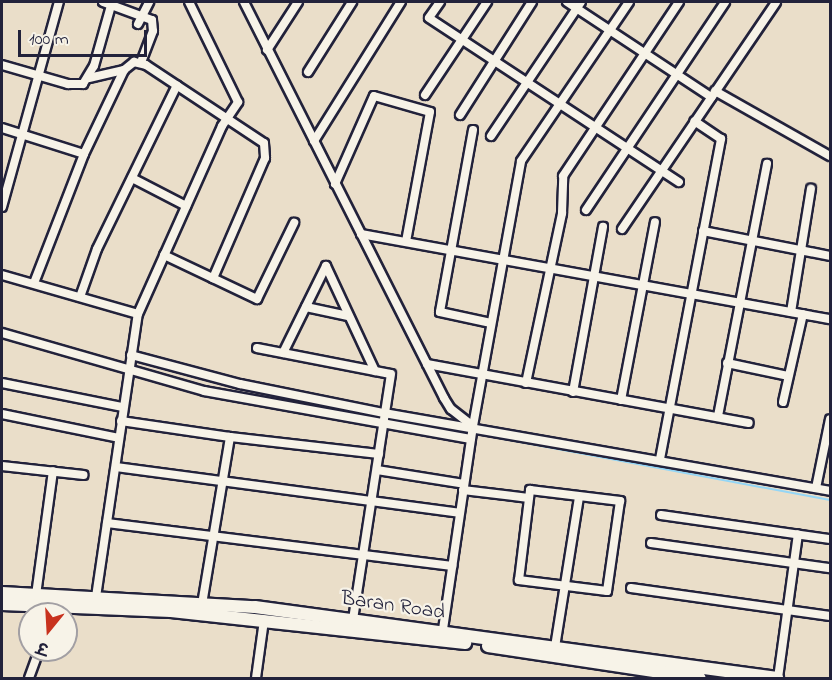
<!DOCTYPE html>
<meta charset="utf-8">
<style>
body{margin:0}
#map{position:relative;width:832px;height:680px;overflow:hidden;background:#eadec9;font-family:"Indie Flower","Playpen Sans Deva",sans-serif}
div>[style]{position:absolute}
.stream>*{height:2px;margin:-1px;padding:0 1px;transform-origin:1px;border-radius:1px;background:#94d6f6}
.roads{filter:drop-shadow(2px 0 #22223b) drop-shadow(-2px 0 #22223b) drop-shadow(0 2px #22223b) drop-shadow(0 -2px #22223b)}
.street>*{height:8px;margin:-4px;padding:0 4px;transform-origin:4px;border-radius:4px;background:#f7f3e8}
.secondary>*{height:12px;margin:-6px;padding:0 6px;transform-origin:6px;border-radius:6px;background:#f7f3e8}
span{translate:-50% -50%;white-space:nowrap;text-align:center;line-height:1.15;-webkit-text-stroke:4.5px #f7f3e8;paint-order:stroke}
.street-label{font-size:21px;color:#22223b}
.frame{position:absolute;inset:0;border:3px solid #22223b;pointer-events:none}
.north{position:absolute;left:18px;top:602px;width:60px;height:60px;box-sizing:border-box;background:#f7f3e8;border:2px solid #a29fa3;border-radius:50%;rotate:198deg;font-size:16px;font-weight:700;line-height:24px;text-align:center;color:#22223b}
.north::after{content:'';display:block;margin:auto;width:21px;height:27px;background:#c8321e;clip-path:polygon(50% 0,100% 100%,50% 72%,0 100%)}
.scale{position:absolute;left:18px;top:30px;width:129px;height:27px;box-sizing:border-box;border:3px solid #22223b;border-top:0;padding-left:8px;font-size:18px;line-height:21px;white-space:nowrap;color:#22223b;-webkit-text-stroke:4px #f7f3e8;paint-order:stroke}
</style>
<div id="map">
<div class="stream">
<i style="left:488px;top:436px;width:348px;rotate:10.6deg"></i>
</div>
<div class="roads">
<div class="street">
<i style="left:103px;top:2px;width:52px;rotate:20.2deg"></i>
<i style="left:152px;top:20px;width:11px;rotate:85deg"></i>
<i style="left:153px;top:31px;width:34px;rotate:111deg"></i>
<i style="left:244px;top:2px;width:444px;rotate:63.2deg"></i>
<i style="left:444px;top:398px;width:13px;rotate:58deg"></i>
<i style="left:451px;top:409px;width:28px;rotate:38deg"></i>
<i style="left:473px;top:426px;width:213px;rotate:98.4deg"></i>
<i style="left:440px;top:2px;width:19px;rotate:125deg"></i>
<i style="left:429px;top:18px;width:299px;rotate:33.3deg"></i>
<i style="left:567px;top:2px;width:173px;rotate:33.4deg"></i>
<i style="left:138px;top:24px;width:25px;rotate:-63deg"></i>
<i style="left:267px;top:50px;width:57px;rotate:-57.1deg"></i>
<i style="left:2px;top:65px;width:69px;rotate:16.1deg"></i>
<i style="left:68px;top:84px;width:15px"></i>
<i style="left:83px;top:84px;width:21px;rotate:-59deg"></i>
<i style="left:94px;top:66px;width:66px;rotate:-74.3deg"></i>
<i style="left:308px;top:72px;width:83px;rotate:-57.8deg"></i>
<i style="left:89px;top:78px;width:36px;rotate:-13deg"></i>
<i style="left:715px;top:91px;width:132px;rotate:29.5deg"></i>
<i style="left:425px;top:95px;width:112px;rotate:-56.3deg"></i>
<i style="left:460px;top:115px;width:134px;rotate:-57.5deg"></i>
<i style="left:2px;top:128px;width:86px;rotate:17.6deg"></i>
<i style="left:473px;top:130px;width:185px;rotate:100.3deg"></i>
<i style="left:440px;top:312px;width:52px;rotate:12.2deg"></i>
<i style="left:491px;top:136px;width:161px;rotate:-56.1deg"></i>
<i style="left:314px;top:141px;width:164px;rotate:-58deg"></i>
<i style="left:132px;top:178px;width:61px;rotate:27.4deg"></i>
<i style="left:335px;top:184px;width:96px;rotate:-66.1deg"></i>
<i style="left:374px;top:96px;width:58px;rotate:15.9deg"></i>
<i style="left:430px;top:112px;width:132px;rotate:100.5deg"></i>
<i style="left:2px;top:207px;width:213px;rotate:-74.5deg"></i>
<i style="left:586px;top:210px;width:250px;rotate:-56.2deg"></i>
<i style="left:622px;top:229px;width:274px;rotate:-55.8deg"></i>
<i style="left:703px;top:231px;width:129px;rotate:11.1deg"></i>
<i style="left:361px;top:234px;width:477px;rotate:10.3deg"></i>
<i style="left:164px;top:255px;width:103px;rotate:25.3deg"></i>
<i style="left:257px;top:299px;width:85px;rotate:-64deg"></i>
<i style="left:2px;top:275px;width:141px;rotate:16deg"></i>
<i style="left:34px;top:283px;width:138px;rotate:-68.8deg"></i>
<i style="left:84px;top:154px;width:93px;rotate:-64.5deg"></i>
<i style="left:124px;top:70px;width:13px;rotate:-39deg"></i>
<i style="left:134px;top:62px;width:12px;rotate:14deg"></i>
<i style="left:146px;top:65px;width:141px;rotate:33.5deg"></i>
<i style="left:264px;top:143px;width:15px;rotate:86deg"></i>
<i style="left:265px;top:158px;width:131px;rotate:113.4deg"></i>
<i style="left:80px;top:297px;width:51px;rotate:-70.5deg"></i>
<i style="left:97px;top:249px;width:182px;rotate:-64deg"></i>
<i style="left:306px;top:307px;width:43px;rotate:12.1deg"></i>
<i style="left:791px;top:312px;width:125px;rotate:-80.8deg"></i>
<i style="left:2px;top:333px;width:210px;rotate:16deg"></i>
<i style="left:204px;top:391px;width:271px;rotate:10.2deg"></i>
<i style="left:257px;top:348px;width:136px;rotate:11deg"></i>
<i style="left:391px;top:374px;width:249px;rotate:98.8deg"></i>
<i style="left:283px;top:353px;width:97px;rotate:-63.7deg"></i>
<i style="left:326px;top:266px;width:116px;rotate:65deg"></i>
<i style="left:131px;top:355px;width:113px;rotate:14.9deg"></i>
<i style="left:240px;top:384px;width:147px;rotate:11.4deg"></i>
<i style="left:384px;top:413px;width:453px;rotate:9.9deg"></i>
<i style="left:727px;top:363px;width:62px;rotate:12deg"></i>
<i style="left:427px;top:364px;width:327px;rotate:10.4deg"></i>
<i style="left:2px;top:383px;width:122px;rotate:11.3deg"></i>
<i style="left:526px;top:383px;width:174px;rotate:-78deg"></i>
<i style="left:562px;top:213px;width:37px;rotate:-88deg"></i>
<i style="left:563px;top:176px;width:209px;rotate:-56.3deg"></i>
<i style="left:573px;top:392px;width:168px;rotate:-79.7deg"></i>
<i style="left:621px;top:400px;width:181px;rotate:-79.2deg"></i>
<i style="left:783px;top:402px;width:90px;rotate:-77.2deg"></i>
<i style="left:2px;top:414px;width:119px;rotate:11.6deg"></i>
<i style="left:718px;top:416px;width:257px;rotate:-79deg"></i>
<i style="left:121px;top:421px;width:110px;rotate:8.4deg"></i>
<i style="left:230px;top:437px;width:169px;rotate:99.5deg"></i>
<i style="left:473px;top:426px;width:269px;rotate:-79.7deg"></i>
<i style="left:521px;top:161px;width:192px;rotate:-55.8deg"></i>
<i style="left:230px;top:437px;width:150px;rotate:6.5deg"></i>
<i style="left:660px;top:459px;width:326px;rotate:-79.2deg"></i>
<i style="left:721px;top:139px;width:32px;rotate:-146deg"></i>
<i style="left:2px;top:466px;width:82px;rotate:6.3deg"></i>
<i style="left:116px;top:467px;width:346px;rotate:7.6deg"></i>
<i style="left:377px;top:470px;width:88px;rotate:9.1deg"></i>
<i style="left:816px;top:488px;width:70px;rotate:-78.5deg"></i>
<i style="left:463px;top:490px;width:66px;rotate:6.9deg"></i>
<i style="left:530px;top:490px;width:91px;rotate:7deg"></i>
<i style="left:620px;top:501px;width:91px;rotate:98.2deg"></i>
<i style="left:607px;top:591px;width:89px;rotate:-172.9deg"></i>
<i style="left:519px;top:580px;width:91px;rotate:-83deg"></i>
<i style="left:661px;top:515px;width:171px;rotate:8.1deg"></i>
<i style="left:107px;top:523px;width:348px;rotate:7.1deg"></i>
<i style="left:651px;top:543px;width:181px;rotate:8deg"></i>
<i style="left:631px;top:588px;width:201px;rotate:8deg"></i>
<i style="left:36px;top:595px;width:125px;rotate:-82.2deg"></i>
<i style="left:96px;top:597px;width:286px;rotate:-81.6deg"></i>
<i style="left:138px;top:314px;width:206px;rotate:-65.9deg"></i>
<i style="left:222px;top:126px;width:29px;rotate:-56deg"></i>
<i style="left:238px;top:102px;width:111px;rotate:-116.1deg"></i>
<i style="left:555px;top:647px;width:152px;rotate:-80.9deg"></i>
<i style="left:29px;top:678px;width:30px;rotate:-70deg"></i>
<i style="left:256px;top:678px;width:59px;rotate:-82.1deg"></i>
<i style="left:778px;top:678px;width:145px;rotate:-82.1deg"></i>
</div>
<div class="secondary">
<i style="left:2px;top:593px;width:253px;rotate:3.2deg"></i>
<i style="left:255px;top:607px;width:527px;rotate:7.75deg"></i>
<i style="left:2px;top:604px;width:169px;rotate:2.4deg"></i>
<i style="left:171px;top:611px;width:296px;rotate:6.2deg"></i>
<i style="left:488px;top:646px;width:214px;rotate:8.6deg"></i>
</div>
</div>
<div class="street-label">
<span style="left:393px;top:606px;rotate:8deg">Baran Road</span>
</div>
<div class="frame"></div>
<div class="north">उ</div>
<div class="scale">100 m</div>
</div>
